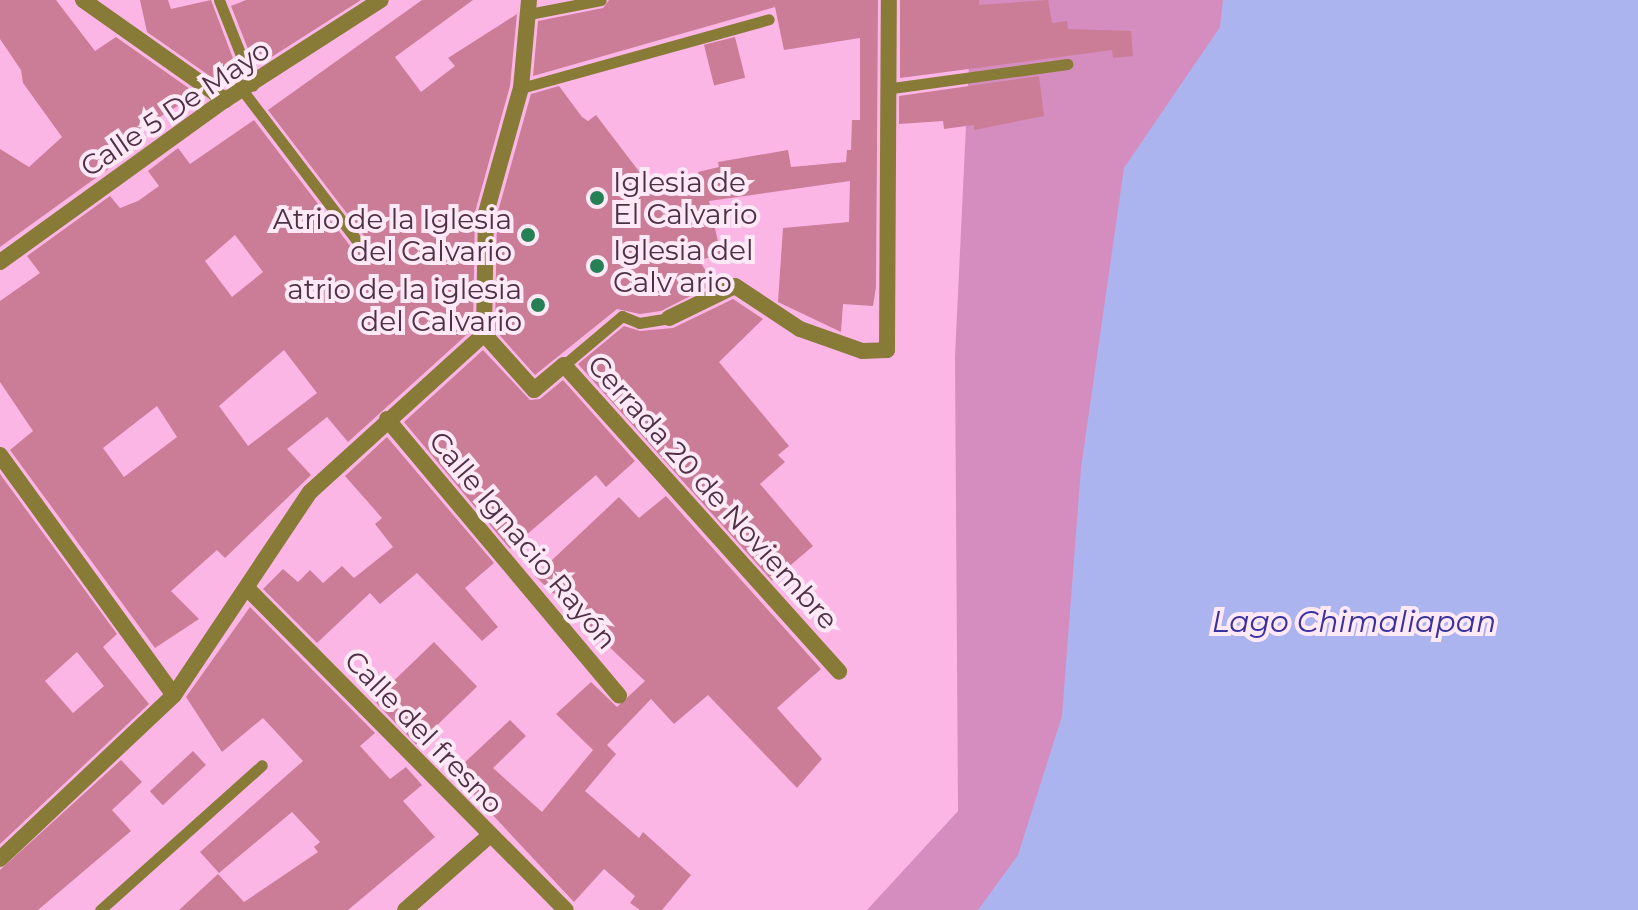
<!DOCTYPE html>
<meta charset="utf-8">
<style>
body{margin:0}
#map{position:relative;width:1638px;height:910px;overflow:hidden;background:#fcb6e6;font-family:Montserrat,sans-serif}
div>[style]{position:absolute}
.green>*{inset:0;background:#d58dbf}
.water>*{inset:0;background:#acb4ef}
.building>*{inset:0;background:#cb7c97;transform-origin:0 0}
.lane>*{height:11px;margin:-5.5px;padding:0 5.5px;transform-origin:5.5px;border-radius:5.5px;background:#887b37}
.street>*{height:16px;margin:-8px;padding:0 8px;transform-origin:8px;border-radius:8px;background:#887b37}
.dots>*{width:22px;height:22px;translate:-50% -50%;box-sizing:border-box;border:4px solid #ffe9f7;border-radius:50%}
span{translate:-50% -50%;white-space:nowrap;text-align:center;line-height:1.15;-webkit-text-stroke:8px #ffe9f7;paint-order:stroke}
.street-label{font-size:28px;color:#4e3145}
.poi-label{font-size:28px;color:#4e3145}
.left{translate:0 -50%;text-align:left}
.right{translate:-100% -50%;text-align:right}
.water-label{font-size:30px;color:#39319f;font-style:italic}
</style>
<div id="map">
<div class="green">
<i style="clip-path:polygon(972px 0,1638px 0,1638px 910px,867px 910px,958px 811px,955px 356px)"></i>
</div>
<div class="water">
<i style="clip-path:polygon(1223px 0,1638px 0,1638px 910px,978px 910px,1018px 855px,1062px 716px,1081px 468px,1124px 168px,1220px 27px)"></i>
</div>
<div class="building">
<i style="clip-path:polygon(0 0,56px 0,95px 51px,116px 37px,197px 94px,132px 134px,140px 146px,0 247px,0 149px,29px 167px,62px 137px,23px 83px,21px 70px,0 39px)"></i>
<i style="clip-path:polygon(140px 0,168px 0,171px 9px,211px 0,237px 69px,217px 81px,147px 32px)"></i>
<i style="clip-path:polygon(246px 0,361px 0,270px 58px,265px 51px,252px 59px,231px 6px)"></i>
<i style="clip-path:polygon(evenodd,422px 0,473px 0,395px 57px,421px 92px,455px 66px,448px 58px,517px 14px,510px 86px,475px 212px,473px 329px,348px 442px,327px 417px,287px 449px,311px 475px,225px 558px,217px 550px,171px 591px,199px 619px,155px 648px,10px 450px,33px 431px,0 382px,0 301px,40px 273px,27px 256px,110px 196px,120px 208px,138px 201px,159px 186px,148px 171px,178px 148px,190px 164px,254px 120px,354px 251px,365px 253px,368px 241px,268px 110px,422px 0,235px 235px,263px 272px,232px 297px,205px 261px,235px 235px,422px 0,284px 350px,317px 393px,248px 446px,219px 406px,284px 350px,422px 0,157px 406px,177px 437px,124px 477px,103px 448px,157px 406px)"></i>
<i style="clip-path:polygon(609px 0,878px 0,876px 287px,873px 306px,843px 304px,841px 332px,778px 302px,783px 228px,849px 222px,850px 181px,709px 201px,721px 255px,699px 260px,714px 284px,661px 311px,640px 314px,617px 309px,535px 375px,495px 330px,497px 215px,531px 94px,559px 86px,582px 117px,588px 121px,596px 115px,657px 195px,701px 185px,698px 172px,719px 167px,718px 162px,788px 150px,791px 167px,846px 162px,847px 150px,851px 150px,852px 120px,860px 120px,860px 38px,784px 50px,775px 7px,533px 76px,538px 21px,603px 8px)"></i>
<i style="clip-path:polygon(900px 0,979px 0,979px 5px,1048px 0,1052px 23px,1067px 21px,1068px 29px,1131px 31px,1133px 56px,1113px 58px,1112px 50px,900px 78px)"></i>
<i style="left:735px;top:37px;width:42px;height:32px;rotate:76deg"></i>
<i style="clip-path:polygon(1039px 76px,1044px 116px,974px 130px,974px 125px,944px 129px,943px 121px,899px 124px,899px 96px)"></i>
<i style="clip-path:polygon(733px 299px,763px 319px,719px 362px,789px 446px,778px 455px,785px 462px,760px 484px,813px 546px,772px 581px,578px 364px,624px 326px,640px 331px,673px 328px)"></i>
<i style="clip-path:polygon(483px 350px,530px 400px,540px 399px,563px 380px,635px 461px,606px 487px,596px 475px,510px 549px,404px 422px)"></i>
<i style="clip-path:polygon(387px 437px,494px 563px,465px 588px,498px 627px,482px 641px,417px 573px,380px 604px,370px 593px,317px 643px,263px 589px,283px 569px,298px 582px,310px 570px,323px 583px,342px 566px,354px 578px,393px 547px,375px 524px,382px 518px,345px 476px)"></i>
<i style="clip-path:polygon(evenodd,0 474px,117px 634px,103px 647px,149px 704px,0 844px,0 474px,77px 652px,104px 686px,73px 713px,45px 681px,77px 652px)"></i>
<i style="clip-path:polygon(666px 496px,821px 669px,777px 708px,822px 759px,797px 788px,708px 695px,674px 724px,651px 699px,607px 745px,616px 754px,585px 791px,639px 838px,643px 832px,691px 875px,662px 910px,640px 910px,630px 903px,635px 896px,604px 869px,574px 902px,473px 794px,481px 786px,463px 764px,510px 720px,526px 736px,493px 768px,542px 812px,593px 750px,556px 714px,591px 682px,617px 707px,645px 681px,535px 576px,619px 497px,639px 518px)"></i>
<i style="clip-path:polygon(250px 607px,375px 733px,360px 746px,390px 779px,406px 767px,422px 785px,403px 801px,435px 837px,348px 910px,179px 910px,218px 874px,244px 902px,318px 852px,314px 847px,320px 842px,292px 812px,219px 873px,200px 852px,303px 761px,263px 718px,222px 752px,186px 697px)"></i>
<i style="left:434px;top:642px;width:62px;height:84px;rotate:46deg"></i>
<i style="left:193px;top:751px;width:19px;height:59px;rotate:47deg"></i>
<i style="clip-path:polygon(121px 760px,142px 782px,112px 810px,131px 831px,38px 910px,0 910px,0 870px)"></i>
</div>
<div class="lane">
<i style="left:219px;top:0;width:92px;rotate:68.4deg"></i>
<i style="left:529px;top:14px;width:73px;rotate:-11deg"></i>
<i style="left:521px;top:88px;width:257px;rotate:-15.5deg"></i>
<i style="left:892px;top:88px;width:177px;rotate:-7.8deg"></i>
<i style="left:243px;top:91px;width:195px;rotate:52.7deg"></i>
<i style="left:564px;top:365px;width:76px;rotate:-40.2deg"></i>
<i style="left:622px;top:316px;width:18px;rotate:22deg"></i>
<i style="left:639px;top:323px;width:30px;rotate:-9deg"></i>
<i style="left:100px;top:910px;width:217px;rotate:-41.8deg"></i>
</div>
<div class="street">
<i style="left:83px;top:0;width:174px;rotate:35.2deg"></i>
<i style="left:0;top:262px;width:277px;rotate:-35.8deg"></i>
<i style="left:225px;top:100px;width:185px;rotate:-32.7deg"></i>
<i style="left:669px;top:318px;width:73px;rotate:-25.9deg"></i>
<i style="left:735px;top:286px;width:78px;rotate:33.5deg"></i>
<i style="left:800px;top:329px;width:66px;rotate:19.5deg"></i>
<i style="left:862px;top:351px;width:25px;rotate:-2deg"></i>
<i style="left:887px;top:350px;width:350px;rotate:-89.7deg"></i>
<i style="left:484px;top:334px;width:75px;rotate:48.2deg"></i>
<i style="left:534px;top:390px;width:39px;rotate:-40deg"></i>
<i style="left:564px;top:365px;width:412px;rotate:48.1deg"></i>
<i style="left:484px;top:334px;width:121px;rotate:-89.1deg"></i>
<i style="left:486px;top:213px;width:130px;rotate:-74.4deg"></i>
<i style="left:521px;top:88px;width:88px;rotate:-84.8deg"></i>
<i style="left:387px;top:419px;width:361px;rotate:50deg"></i>
<i style="left:0;top:455px;width:296px;rotate:54.1deg"></i>
<i style="left:247px;top:588px;width:453px;rotate:45.3deg"></i>
<i style="left:0;top:859px;width:239px;rotate:-43.3deg"></i>
<i style="left:174px;top:695px;width:244px;rotate:-56.2deg"></i>
<i style="left:310px;top:492px;width:235px;rotate:-42.2deg"></i>
<i style="left:405px;top:910px;width:112px;rotate:-41.4deg"></i>
</div>
<div class="dots">
<i style="left:597px;top:198px;background:#258055"></i>
<i style="left:528px;top:235px;background:#258055"></i>
<i style="left:597px;top:266px;background:#258055"></i>
<i style="left:538px;top:305px;background:#258055"></i>
</div>
<div class="street-label">
<span style="left:175px;top:108px;rotate:-34deg">Calle 5 De Mayo</span>
<span style="left:713px;top:492px;rotate:48deg">Cerrada 20 de Noviembre</span>
<span style="left:523px;top:540px;rotate:50deg">Calle Ignacio Rayón</span>
<span style="left:424px;top:732px;rotate:46deg">Calle del fresno</span>
</div>
<div class="poi-label">
<span class="left" style="left:613px;top:198px">Iglesia de<br>El Calvario</span>
<span class="right" style="left:512px;top:235px">Atrio de la Iglesia<br>del Calvario</span>
<span class="left" style="left:613px;top:266px">Iglesia del<br>Calv ario</span>
<span class="right" style="left:522px;top:305px">atrio de la iglesia<br>del Calvario</span>
</div>
<div class="water-label">
<span style="left:1354px;top:622px">Lago Chimaliapan</span>
</div>
</div>
